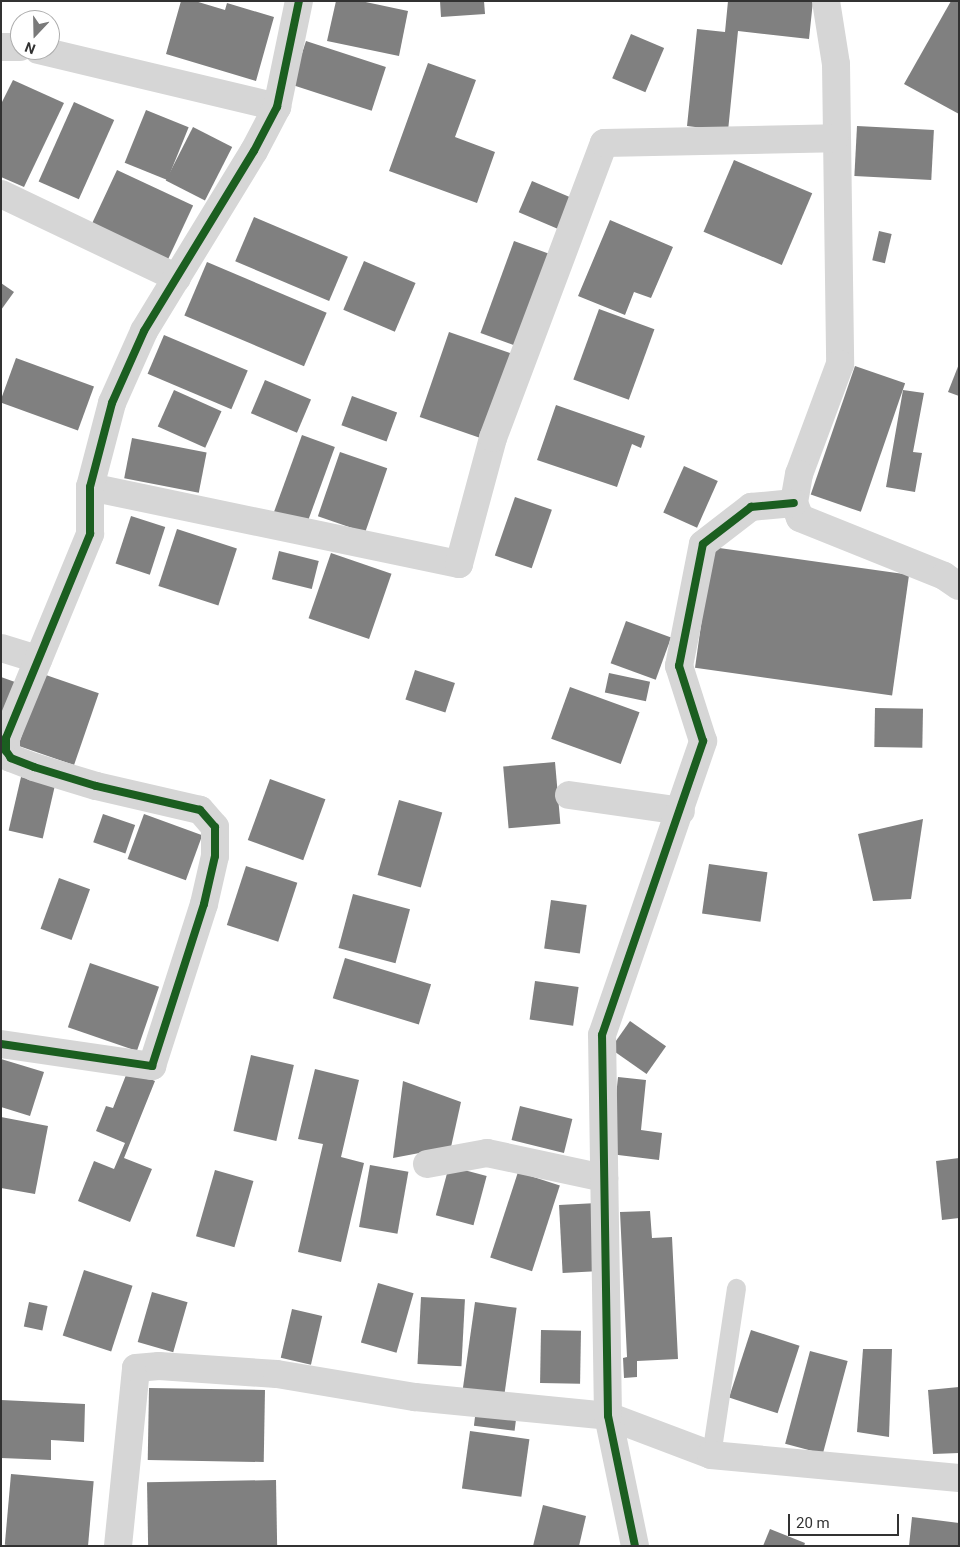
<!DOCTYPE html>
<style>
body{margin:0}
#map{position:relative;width:960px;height:1547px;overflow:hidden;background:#fff;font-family:Roboto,sans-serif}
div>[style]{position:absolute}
.building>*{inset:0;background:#808080;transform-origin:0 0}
.lane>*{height:19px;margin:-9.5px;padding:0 9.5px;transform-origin:9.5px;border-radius:9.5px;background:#d6d6d6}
.street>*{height:28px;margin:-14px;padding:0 14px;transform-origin:14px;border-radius:14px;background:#d6d6d6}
.cycleway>*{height:8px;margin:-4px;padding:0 4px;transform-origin:4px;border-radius:4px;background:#1b5e20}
span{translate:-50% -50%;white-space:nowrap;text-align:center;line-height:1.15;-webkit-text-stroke:5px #fff;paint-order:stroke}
.frame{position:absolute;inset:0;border:2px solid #323232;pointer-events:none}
.north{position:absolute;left:10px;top:10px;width:50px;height:50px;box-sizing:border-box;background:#fff;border:1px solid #adadad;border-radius:50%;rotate:201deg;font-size:14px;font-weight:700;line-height:20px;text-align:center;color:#323232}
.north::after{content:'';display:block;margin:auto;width:18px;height:22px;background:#7a7a7a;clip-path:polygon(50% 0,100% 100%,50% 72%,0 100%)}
.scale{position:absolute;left:788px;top:1514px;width:111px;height:22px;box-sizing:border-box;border:2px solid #323232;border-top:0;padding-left:6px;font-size:15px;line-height:18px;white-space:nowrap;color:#323232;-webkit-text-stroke:4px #fff;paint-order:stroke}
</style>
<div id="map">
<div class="building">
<i style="clip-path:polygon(181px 1px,195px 1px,225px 10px,227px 3px,274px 17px,256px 81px,166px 54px)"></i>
<i style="clip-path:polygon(336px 1px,361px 1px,408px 11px,399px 56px,327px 41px)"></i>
<i style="clip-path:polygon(440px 1px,484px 1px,485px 14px,441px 17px)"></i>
<i style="clip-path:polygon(728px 1px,813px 1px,809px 39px,738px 31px,728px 131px,687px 126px,697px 29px,725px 32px)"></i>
<i style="clip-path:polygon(951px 1px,959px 1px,959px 114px,904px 84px)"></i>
<i style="left:631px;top:34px;width:36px;height:48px;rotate:23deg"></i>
<i style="left:306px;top:41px;width:84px;height:46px;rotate:18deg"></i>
<i style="clip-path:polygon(428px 63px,476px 80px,455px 137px,495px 152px,477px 203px,389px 171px)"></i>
<i style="clip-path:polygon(13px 80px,64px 103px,24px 187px,1px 177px,1px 104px)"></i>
<i style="left:74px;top:102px;width:44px;height:87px;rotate:24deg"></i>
<i style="left:146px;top:110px;width:46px;height:57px;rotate:22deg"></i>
<i style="left:857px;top:126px;width:77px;height:50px;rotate:3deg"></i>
<i style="left:193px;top:127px;width:44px;height:60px;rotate:27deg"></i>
<i style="left:734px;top:160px;width:85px;height:78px;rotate:23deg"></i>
<i style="left:117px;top:170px;width:84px;height:66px;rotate:25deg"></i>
<i style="left:532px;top:181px;width:46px;height:34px;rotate:23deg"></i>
<i style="left:254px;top:217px;width:102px;height:48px;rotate:23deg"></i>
<i style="clip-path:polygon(610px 220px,673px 247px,651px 298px,634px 292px,625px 315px,578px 296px)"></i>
<i style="left:879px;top:231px;width:13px;height:30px;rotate:13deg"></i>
<i style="left:514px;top:241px;width:41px;height:98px;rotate:20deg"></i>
<i style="left:364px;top:261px;width:56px;height:53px;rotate:23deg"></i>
<i style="left:207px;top:262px;width:130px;height:58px;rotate:23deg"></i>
<i style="clip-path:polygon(1px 283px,14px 292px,1px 310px)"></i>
<i style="left:599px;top:309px;width:59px;height:75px;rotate:20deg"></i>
<i style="left:449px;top:332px;width:68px;height:90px;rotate:19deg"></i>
<i style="left:164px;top:335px;width:91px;height:42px;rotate:23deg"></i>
<i style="left:16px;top:358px;width:83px;height:47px;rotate:20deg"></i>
<i style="clip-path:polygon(959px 364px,959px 396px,948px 392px)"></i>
<i style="left:855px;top:366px;width:53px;height:136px;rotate:19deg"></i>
<i style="left:265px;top:380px;width:50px;height:36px;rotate:23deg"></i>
<i style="left:174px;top:390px;width:52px;height:40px;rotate:24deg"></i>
<i style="clip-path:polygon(903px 390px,924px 393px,913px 452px,922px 453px,915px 492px,886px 487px)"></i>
<i style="left:352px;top:396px;width:48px;height:31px;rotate:20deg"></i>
<i style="clip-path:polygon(556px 405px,645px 436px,641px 448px,632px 444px,617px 487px,537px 460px)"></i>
<i style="left:302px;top:435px;width:35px;height:82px;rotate:20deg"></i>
<i style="left:132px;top:438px;width:76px;height:41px;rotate:11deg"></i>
<i style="left:340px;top:452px;width:50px;height:68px;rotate:19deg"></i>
<i style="left:684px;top:466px;width:37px;height:51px;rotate:24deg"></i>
<i style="left:515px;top:497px;width:39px;height:62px;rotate:19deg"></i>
<i style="left:131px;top:516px;width:36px;height:50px;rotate:18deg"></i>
<i style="left:177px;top:529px;width:63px;height:60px;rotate:18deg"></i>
<i style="left:712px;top:547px;width:199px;height:122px;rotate:8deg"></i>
<i style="left:279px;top:551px;width:41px;height:29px;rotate:14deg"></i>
<i style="left:331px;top:553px;width:64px;height:69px;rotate:19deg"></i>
<i style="left:626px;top:621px;width:48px;height:45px;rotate:20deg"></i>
<i style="left:415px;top:670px;width:42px;height:31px;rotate:18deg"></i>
<i style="left:609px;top:673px;width:42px;height:20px;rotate:12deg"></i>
<i style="left:43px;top:674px;width:59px;height:76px;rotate:19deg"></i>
<i style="clip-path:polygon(1px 677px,15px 682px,1px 721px)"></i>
<i style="left:570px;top:687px;width:74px;height:55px;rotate:20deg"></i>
<i style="left:875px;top:708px;width:48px;height:39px;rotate:1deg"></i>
<i style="left:555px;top:762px;width:62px;height:52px;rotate:85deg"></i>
<i style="left:21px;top:777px;width:35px;height:55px;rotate:13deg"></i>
<i style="left:270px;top:779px;width:59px;height:65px;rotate:20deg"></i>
<i style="left:399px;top:800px;width:45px;height:78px;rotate:16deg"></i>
<i style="left:103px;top:814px;width:34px;height:30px;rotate:19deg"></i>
<i style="left:144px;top:814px;width:62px;height:48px;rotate:20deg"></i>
<i style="clip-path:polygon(923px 819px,911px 899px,873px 901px,858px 834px)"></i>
<i style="left:709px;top:864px;width:59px;height:50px;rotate:8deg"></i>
<i style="left:246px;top:866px;width:54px;height:62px;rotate:18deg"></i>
<i style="left:59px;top:878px;width:33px;height:54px;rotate:20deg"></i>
<i style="left:353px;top:894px;width:59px;height:56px;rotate:15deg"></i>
<i style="left:551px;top:900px;width:36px;height:49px;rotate:8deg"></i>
<i style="left:345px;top:958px;width:90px;height:42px;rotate:17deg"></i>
<i style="left:90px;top:963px;width:73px;height:68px;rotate:19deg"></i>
<i style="left:535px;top:981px;width:44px;height:39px;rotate:8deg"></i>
<i style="left:630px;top:1021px;width:44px;height:34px;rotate:35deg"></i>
<i style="left:251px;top:1055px;width:44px;height:78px;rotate:13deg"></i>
<i style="clip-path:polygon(1px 1059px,44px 1072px,30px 1116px,1px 1107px)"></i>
<i style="clip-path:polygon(315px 1069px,359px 1080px,341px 1157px,364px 1163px,341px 1262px,298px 1252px,323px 1144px,298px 1139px)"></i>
<i style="clip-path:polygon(128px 1070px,155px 1081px,124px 1158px,152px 1169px,130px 1222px,78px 1201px,94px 1161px,114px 1169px,125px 1143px,96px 1131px,106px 1106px,113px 1108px)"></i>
<i style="clip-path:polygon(618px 1077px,646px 1080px,641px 1130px,662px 1133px,659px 1160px,610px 1154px)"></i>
<i style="clip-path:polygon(403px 1081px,461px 1102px,451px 1147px,393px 1158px)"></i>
<i style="left:520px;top:1106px;width:54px;height:35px;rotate:14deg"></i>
<i style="clip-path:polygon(1px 1117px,48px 1126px,35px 1194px,1px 1188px)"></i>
<i style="clip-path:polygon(959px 1158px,959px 1218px,942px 1220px,936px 1161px)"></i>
<i style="left:370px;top:1165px;width:39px;height:63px;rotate:10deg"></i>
<i style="left:449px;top:1166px;width:39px;height:51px;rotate:15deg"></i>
<i style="left:215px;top:1170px;width:40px;height:69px;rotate:16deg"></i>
<i style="left:518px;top:1172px;width:44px;height:90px;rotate:18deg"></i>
<i style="left:597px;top:1203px;width:68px;height:38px;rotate:87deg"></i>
<i style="clip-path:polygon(650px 1211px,652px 1238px,672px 1237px,678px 1359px,637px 1361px,637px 1377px,624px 1378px,623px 1358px,627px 1357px,620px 1212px)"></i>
<i style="left:84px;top:1270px;width:51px;height:69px;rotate:18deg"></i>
<i style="left:378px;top:1283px;width:37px;height:62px;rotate:16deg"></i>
<i style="left:152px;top:1292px;width:37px;height:52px;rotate:16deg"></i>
<i style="left:421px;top:1297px;width:44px;height:67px;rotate:3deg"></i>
<i style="left:29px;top:1302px;width:19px;height:25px;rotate:12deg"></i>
<i style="left:475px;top:1302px;width:42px;height:88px;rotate:8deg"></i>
<i style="left:292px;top:1309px;width:31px;height:50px;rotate:13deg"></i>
<i style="left:541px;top:1330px;width:40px;height:53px;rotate:1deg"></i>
<i style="left:751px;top:1330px;width:51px;height:71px;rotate:18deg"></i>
<i style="clip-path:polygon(863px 1349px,892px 1349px,889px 1437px,857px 1432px)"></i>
<i style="left:810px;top:1351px;width:39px;height:96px;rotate:15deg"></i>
<i style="clip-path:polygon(959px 1387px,959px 1453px,933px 1454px,928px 1390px)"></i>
<i style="left:149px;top:1388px;width:116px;height:72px;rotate:1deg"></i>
<i style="clip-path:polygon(1px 1400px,85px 1404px,84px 1442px,51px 1440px,51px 1460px,1px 1458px)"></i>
<i style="left:476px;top:1409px;width:41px;height:17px;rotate:7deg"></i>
<i style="left:470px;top:1431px;width:60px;height:58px;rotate:8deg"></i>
<i style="left:11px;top:1474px;width:83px;height:71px;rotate:5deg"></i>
<i style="left:276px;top:1480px;width:66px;height:129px;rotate:89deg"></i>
<i style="clip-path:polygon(543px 1505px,586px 1516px,579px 1546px,533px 1546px)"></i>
<i style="clip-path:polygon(912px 1517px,959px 1523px,959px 1546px,909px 1546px)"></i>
<i style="clip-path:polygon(770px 1529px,805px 1543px,804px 1546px,763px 1546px)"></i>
</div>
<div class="lane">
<i style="left:711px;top:1455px;width:169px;rotate:-81.5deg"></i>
</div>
<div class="street">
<i style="left:826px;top:1px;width:64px;rotate:81deg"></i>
<i style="left:836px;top:64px;width:300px;rotate:89.2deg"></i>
<i style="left:840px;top:364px;width:117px;rotate:110.4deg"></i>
<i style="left:799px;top:474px;width:29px;rotate:100deg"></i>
<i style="left:794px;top:503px;width:16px;rotate:68deg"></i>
<i style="left:800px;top:518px;width:155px;rotate:21.9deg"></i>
<i style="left:944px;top:576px;width:18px;rotate:34deg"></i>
<i style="left:1px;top:47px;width:19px"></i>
<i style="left:38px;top:50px;width:246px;rotate:13.4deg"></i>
<i style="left:1px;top:194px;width:195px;rotate:25.5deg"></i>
<i style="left:90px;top:487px;width:377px;rotate:11.8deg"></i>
<i style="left:459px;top:564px;width:131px;rotate:-74.9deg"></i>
<i style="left:493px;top:438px;width:315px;rotate:-69.4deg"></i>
<i style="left:604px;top:143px;width:231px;rotate:-1.2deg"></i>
<i style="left:1px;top:648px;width:39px;rotate:17deg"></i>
<i style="left:569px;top:795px;width:113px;rotate:8.1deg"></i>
<i style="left:1px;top:1044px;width:153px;rotate:8.3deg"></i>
<i style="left:152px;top:1066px;width:170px;rotate:-72.2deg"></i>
<i style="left:204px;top:904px;width:49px;rotate:-77.1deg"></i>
<i style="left:215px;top:856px;width:29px;rotate:-90deg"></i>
<i style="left:215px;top:827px;width:23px;rotate:-131deg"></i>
<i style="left:200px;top:810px;width:107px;rotate:-167deg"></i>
<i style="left:96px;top:786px;width:65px;rotate:-163deg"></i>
<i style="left:34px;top:767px;width:25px;rotate:-159deg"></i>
<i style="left:11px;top:758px;width:9px;rotate:-126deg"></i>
<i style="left:6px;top:751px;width:13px;rotate:-90deg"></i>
<i style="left:6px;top:738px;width:221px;rotate:-67.6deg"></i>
<i style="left:90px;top:534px;width:47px;rotate:-90deg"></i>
<i style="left:90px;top:487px;width:87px;rotate:-75.3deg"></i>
<i style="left:112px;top:403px;width:79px;rotate:-66deg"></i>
<i style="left:144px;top:331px;width:211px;rotate:-58.6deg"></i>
<i style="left:254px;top:151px;width:50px;rotate:-62.4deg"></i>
<i style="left:277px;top:107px;width:108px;rotate:-78.3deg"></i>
<i style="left:427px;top:1164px;width:61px;rotate:-10.4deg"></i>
<i style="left:487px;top:1153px;width:120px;rotate:12.1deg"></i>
<i style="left:118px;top:1546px;width:179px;rotate:-84.2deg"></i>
<i style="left:136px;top:1368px;width:23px;rotate:-5deg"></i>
<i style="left:159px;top:1366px;width:118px;rotate:3.9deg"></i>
<i style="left:277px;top:1374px;width:140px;rotate:9.5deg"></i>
<i style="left:415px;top:1397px;width:194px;rotate:5.6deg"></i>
<i style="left:608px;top:1416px;width:110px;rotate:20.7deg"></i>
<i style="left:711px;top:1455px;width:249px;rotate:5.3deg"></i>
<i style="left:635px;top:1546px;width:133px;rotate:-101.7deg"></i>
<i style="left:608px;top:1416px;width:381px;rotate:-90.9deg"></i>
<i style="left:602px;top:1035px;width:311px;rotate:-71deg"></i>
<i style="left:703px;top:741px;width:79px;rotate:-107.7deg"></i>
<i style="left:679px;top:666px;width:124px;rotate:-78.9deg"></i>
<i style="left:703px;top:544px;width:61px;rotate:-37.6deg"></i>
<i style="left:751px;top:507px;width:43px;rotate:-5.3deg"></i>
</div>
<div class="cycleway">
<i style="left:1px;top:1044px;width:153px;rotate:8.3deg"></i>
<i style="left:152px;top:1066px;width:170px;rotate:-72.2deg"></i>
<i style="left:204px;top:904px;width:49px;rotate:-77.1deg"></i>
<i style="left:215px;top:856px;width:29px;rotate:-90deg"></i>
<i style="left:215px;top:827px;width:23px;rotate:-131deg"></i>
<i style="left:200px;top:810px;width:107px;rotate:-167deg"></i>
<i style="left:96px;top:786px;width:65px;rotate:-163deg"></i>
<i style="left:34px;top:767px;width:25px;rotate:-159deg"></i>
<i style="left:11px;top:758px;width:9px;rotate:-126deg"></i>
<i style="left:6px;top:751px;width:13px;rotate:-90deg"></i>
<i style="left:6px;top:738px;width:221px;rotate:-67.6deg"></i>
<i style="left:90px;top:534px;width:47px;rotate:-90deg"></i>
<i style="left:90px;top:487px;width:87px;rotate:-75.3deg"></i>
<i style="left:112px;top:403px;width:79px;rotate:-66deg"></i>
<i style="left:144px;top:331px;width:211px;rotate:-58.6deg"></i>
<i style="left:254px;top:151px;width:50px;rotate:-62.4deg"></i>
<i style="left:277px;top:107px;width:108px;rotate:-78.3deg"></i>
<i style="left:635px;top:1546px;width:133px;rotate:-101.7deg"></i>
<i style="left:608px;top:1416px;width:381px;rotate:-90.9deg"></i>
<i style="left:602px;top:1035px;width:311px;rotate:-71deg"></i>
<i style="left:703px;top:741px;width:79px;rotate:-107.7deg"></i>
<i style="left:679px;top:666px;width:124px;rotate:-78.9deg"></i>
<i style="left:703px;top:544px;width:61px;rotate:-37.6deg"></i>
<i style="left:751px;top:507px;width:43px;rotate:-5.3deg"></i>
</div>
<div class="frame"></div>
<div class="north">N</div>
<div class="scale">20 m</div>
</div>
